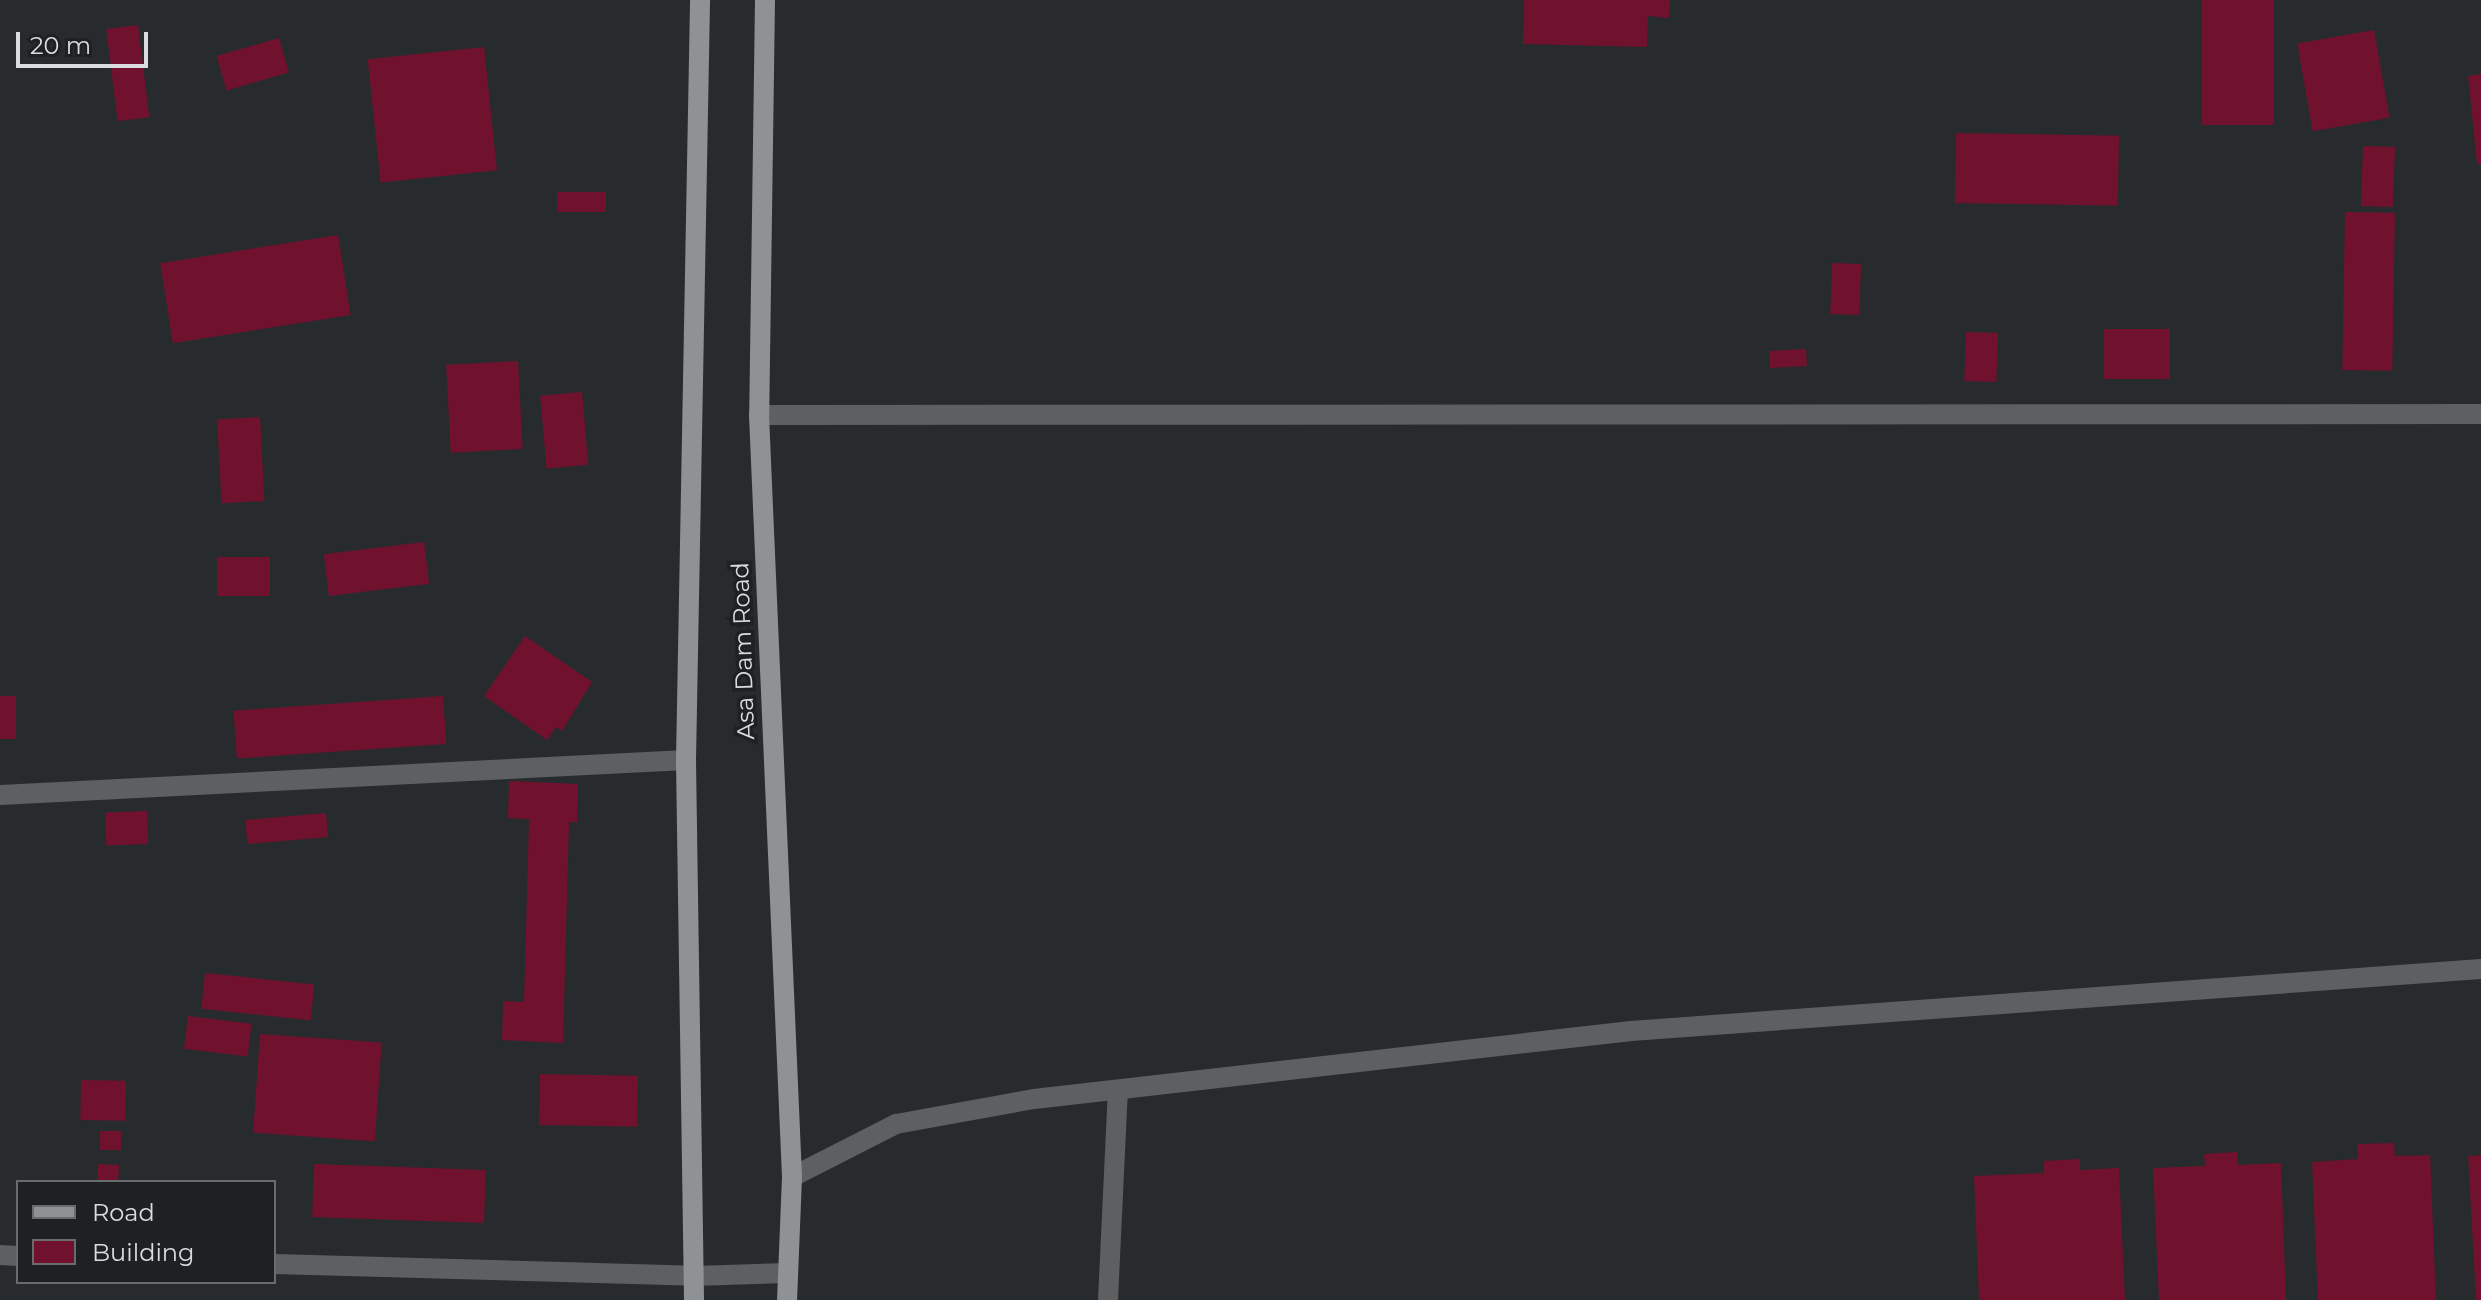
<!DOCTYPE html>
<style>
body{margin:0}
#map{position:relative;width:2481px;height:1300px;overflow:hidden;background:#282b2e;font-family:Montserrat,sans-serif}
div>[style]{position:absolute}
.building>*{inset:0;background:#70122d;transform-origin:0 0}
.minor>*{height:20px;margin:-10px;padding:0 10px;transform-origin:10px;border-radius:10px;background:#5d5f60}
.major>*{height:20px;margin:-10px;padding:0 10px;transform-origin:10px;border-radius:10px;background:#8f9295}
span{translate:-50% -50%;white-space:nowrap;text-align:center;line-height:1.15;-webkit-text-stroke:7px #1e2124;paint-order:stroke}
.street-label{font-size:24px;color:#dadcde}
.legend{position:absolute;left:16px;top:1180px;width:260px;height:104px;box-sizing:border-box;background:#1e2124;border:2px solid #696c6e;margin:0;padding:10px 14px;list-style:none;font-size:24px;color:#dadcde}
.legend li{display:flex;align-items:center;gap:16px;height:40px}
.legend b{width:40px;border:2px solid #696c6e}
.scale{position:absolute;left:16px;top:32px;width:132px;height:36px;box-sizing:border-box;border:4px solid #dadcde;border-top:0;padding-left:10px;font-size:24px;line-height:28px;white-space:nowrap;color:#dadcde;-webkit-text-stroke:6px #1e2124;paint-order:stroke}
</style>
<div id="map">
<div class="building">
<i style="clip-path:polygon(1524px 0,1670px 0,1669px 18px,1648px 16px,1647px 47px,1523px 44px)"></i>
<i style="left:2202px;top:0;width:72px;height:125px"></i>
<i style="left:138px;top:25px;width:93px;height:32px;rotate:83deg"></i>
<i style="left:2374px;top:30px;width:89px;height:78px;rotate:80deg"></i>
<i style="left:279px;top:38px;width:36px;height:65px;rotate:74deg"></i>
<i style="left:484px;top:47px;width:124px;height:117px;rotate:84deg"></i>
<i style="clip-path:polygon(2481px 74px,2481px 164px,2477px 164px,2468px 76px)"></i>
<i style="left:1956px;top:133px;width:163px;height:70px;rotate:1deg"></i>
<i style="left:2363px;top:146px;width:32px;height:60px;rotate:2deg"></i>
<i style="left:557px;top:192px;width:49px;height:20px"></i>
<i style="left:2345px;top:212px;width:50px;height:158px;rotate:1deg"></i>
<i style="left:338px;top:235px;width:81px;height:180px;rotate:81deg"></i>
<i style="left:1832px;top:263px;width:29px;height:51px;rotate:2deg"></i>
<i style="left:2104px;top:329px;width:66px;height:50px"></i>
<i style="left:1966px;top:332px;width:32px;height:49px;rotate:2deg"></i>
<i style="left:1806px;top:349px;width:17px;height:37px;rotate:87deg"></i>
<i style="left:518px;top:361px;width:88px;height:72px;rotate:87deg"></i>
<i style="left:582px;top:392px;width:73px;height:42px;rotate:85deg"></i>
<i style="left:260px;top:417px;width:84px;height:43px;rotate:87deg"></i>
<i style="left:424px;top:542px;width:42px;height:101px;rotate:83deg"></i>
<i style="left:217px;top:557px;width:53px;height:39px"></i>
<i style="clip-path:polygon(525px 636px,592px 682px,562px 731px,556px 727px,547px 740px,484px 696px)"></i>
<i style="left:0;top:696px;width:16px;height:43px"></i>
<i style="left:443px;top:696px;width:48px;height:210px;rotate:86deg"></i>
<i style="clip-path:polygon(509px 781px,578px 784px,577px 822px,569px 822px,563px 1043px,502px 1040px,503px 1001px,524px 1002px,529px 819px,508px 818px)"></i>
<i style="left:147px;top:811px;width:33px;height:42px;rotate:88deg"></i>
<i style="left:326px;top:813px;width:24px;height:81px;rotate:85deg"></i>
<i style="left:205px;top:973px;width:110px;height:36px;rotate:6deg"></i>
<i style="left:188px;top:1016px;width:64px;height:33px;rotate:7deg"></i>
<i style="left:260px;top:1034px;width:122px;height:99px;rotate:4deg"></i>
<i style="left:540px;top:1074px;width:98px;height:51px;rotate:1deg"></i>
<i style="left:81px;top:1080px;width:45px;height:40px;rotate:1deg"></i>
<i style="left:100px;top:1131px;width:21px;height:19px"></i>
<i style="clip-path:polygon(2394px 1143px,2395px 1156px,2430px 1155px,2436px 1300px,2318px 1300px,2312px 1162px,2358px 1159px,2357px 1144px)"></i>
<i style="clip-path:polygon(2237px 1152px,2238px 1165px,2281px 1163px,2286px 1300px,2159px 1300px,2153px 1168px,2205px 1166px,2204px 1154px)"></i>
<i style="clip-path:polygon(2481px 1155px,2481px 1300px,2476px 1300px,2468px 1156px)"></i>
<i style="clip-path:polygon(2080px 1159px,2080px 1170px,2119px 1168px,2125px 1300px,1979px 1300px,1974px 1176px,2044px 1173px,2044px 1161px)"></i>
<i style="left:98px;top:1164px;width:21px;height:18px;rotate:3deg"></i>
<i style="left:314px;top:1164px;width:172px;height:53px;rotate:2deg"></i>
</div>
<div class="minor">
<i style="left:759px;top:415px;width:1722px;rotate:-0.03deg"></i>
<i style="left:0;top:795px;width:687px;rotate:-2.92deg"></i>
<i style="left:792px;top:1177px;width:117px;rotate:-27deg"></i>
<i style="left:896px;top:1124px;width:140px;rotate:-10.3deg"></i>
<i style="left:1034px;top:1099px;width:601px;rotate:-6.5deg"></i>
<i style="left:1631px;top:1031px;width:852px;rotate:-4.17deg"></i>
<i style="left:0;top:1255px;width:18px;rotate:3deg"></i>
<i style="left:274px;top:1264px;width:420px;rotate:1.6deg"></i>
<i style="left:694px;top:1276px;width:93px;rotate:-1.8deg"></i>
<i style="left:1108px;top:1300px;width:210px;rotate:-87.3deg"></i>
</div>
<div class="major">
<i style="left:765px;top:0;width:415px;rotate:90.8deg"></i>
<i style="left:759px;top:415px;width:763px;rotate:87.52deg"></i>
<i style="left:792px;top:1177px;width:123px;rotate:92.3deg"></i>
<i style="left:694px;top:1300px;width:540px;rotate:-90.85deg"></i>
<i style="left:686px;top:760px;width:760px;rotate:-88.94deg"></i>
</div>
<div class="street-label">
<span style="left:743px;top:651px;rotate:-92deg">Asa Dam Road</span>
</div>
<ul class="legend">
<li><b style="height:10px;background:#8f9295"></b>Road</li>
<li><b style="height:22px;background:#70122d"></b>Building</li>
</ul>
<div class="scale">20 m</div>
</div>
